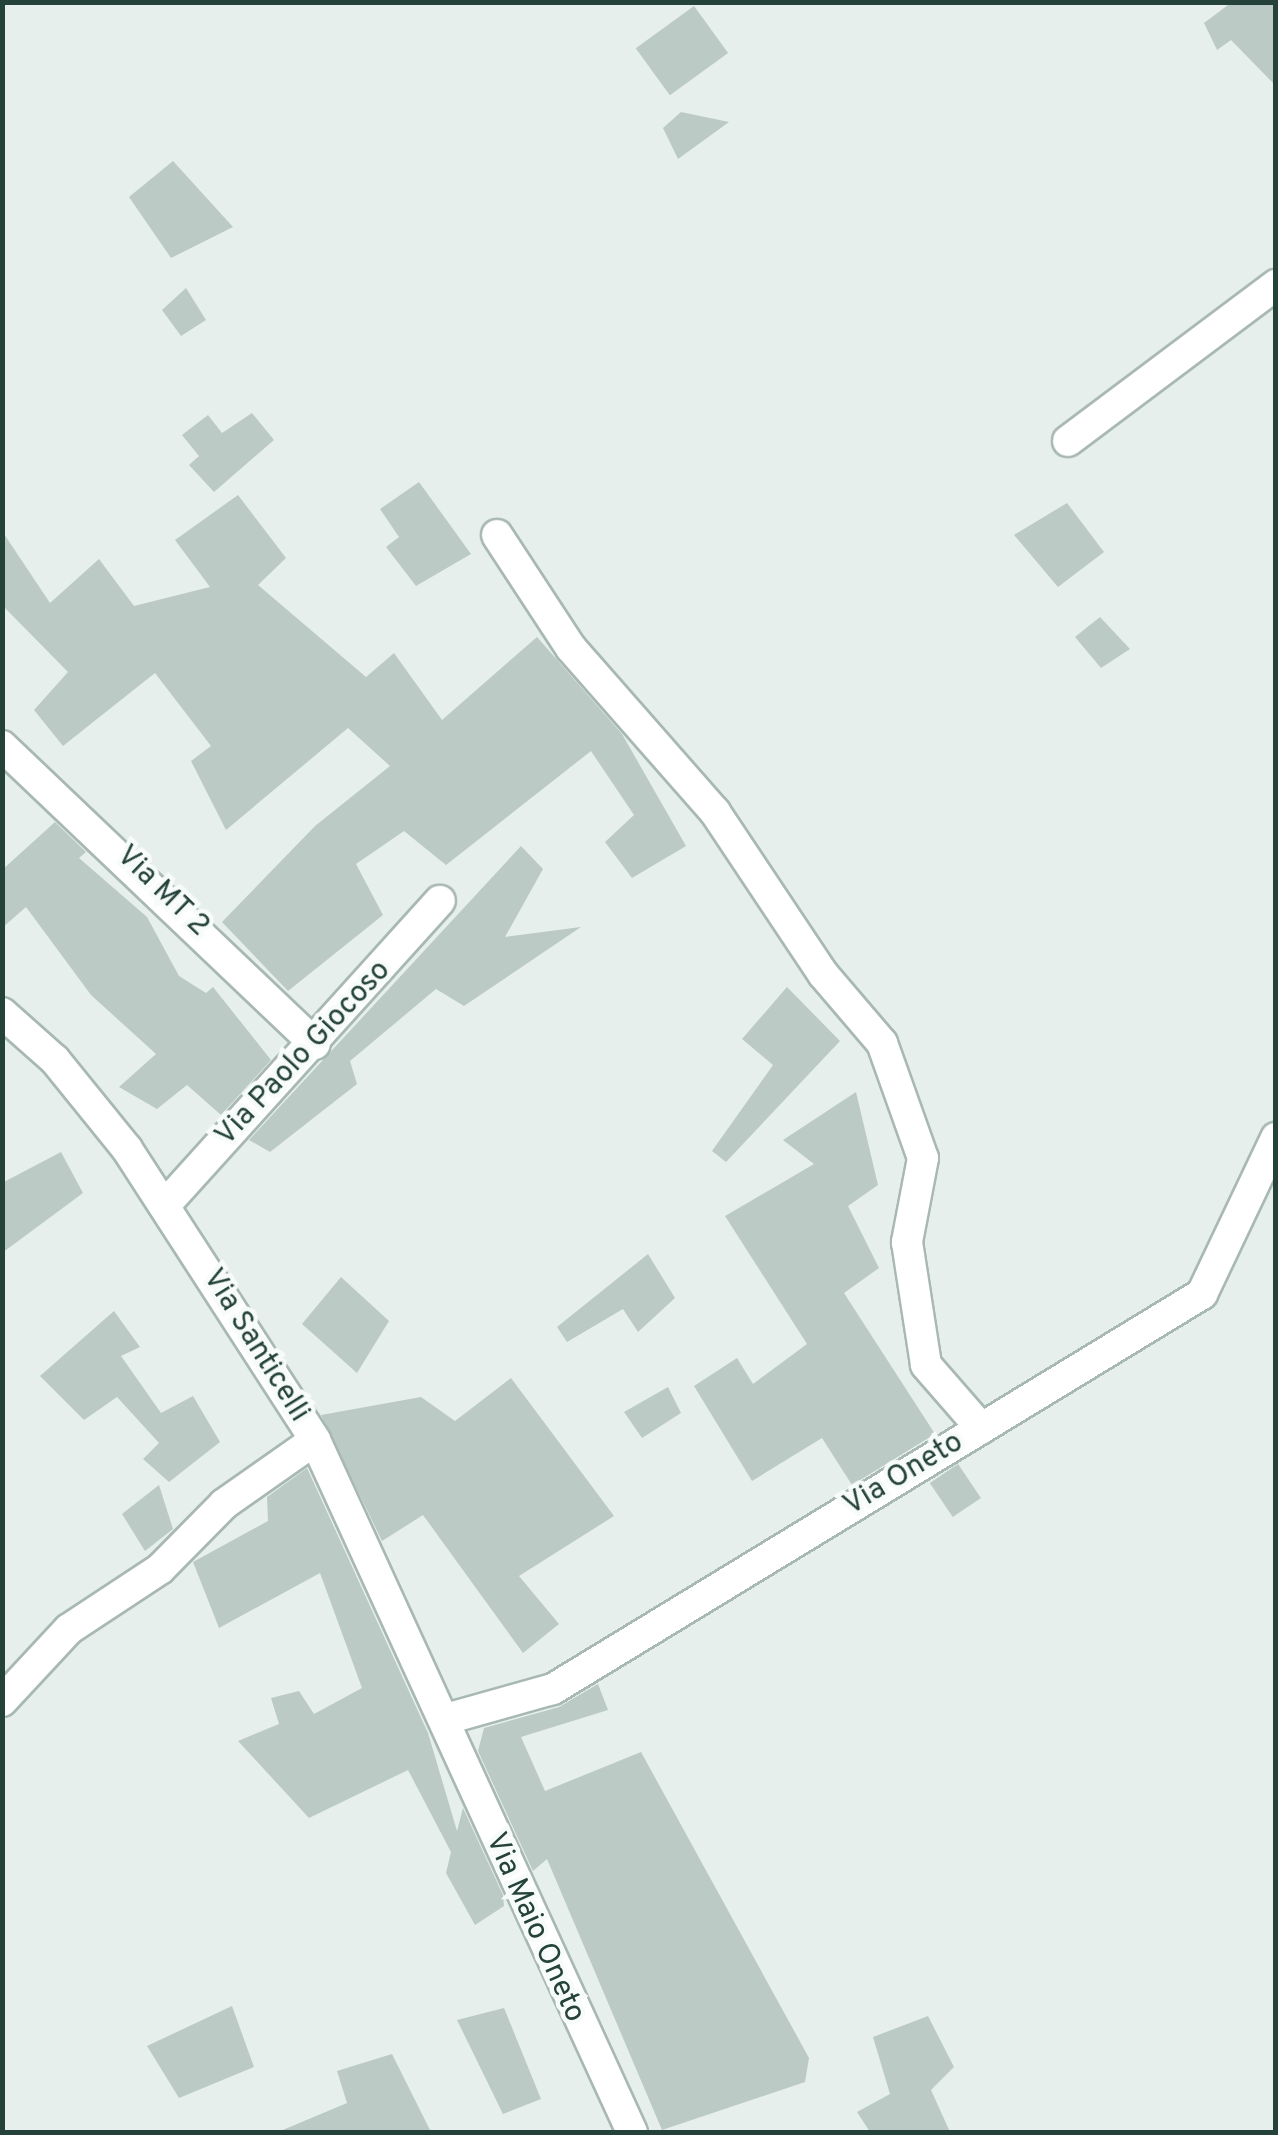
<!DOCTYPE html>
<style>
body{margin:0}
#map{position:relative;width:1278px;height:2135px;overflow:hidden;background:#e6efeb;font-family:Overpass,sans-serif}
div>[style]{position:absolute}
.building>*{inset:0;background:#bbcac4;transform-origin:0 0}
.roads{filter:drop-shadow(2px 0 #a8b8b2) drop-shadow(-2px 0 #a8b8b2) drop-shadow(0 2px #a8b8b2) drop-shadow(0 -2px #a8b8b2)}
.minor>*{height:30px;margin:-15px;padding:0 15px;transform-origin:15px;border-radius:15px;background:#fff}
span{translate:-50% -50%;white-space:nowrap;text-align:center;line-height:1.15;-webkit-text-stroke:9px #f7fbf9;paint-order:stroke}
.street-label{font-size:30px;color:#24423a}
.frame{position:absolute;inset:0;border:5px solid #24423a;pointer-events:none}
</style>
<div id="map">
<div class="building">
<i style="clip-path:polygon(1232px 2px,1276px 2px,1276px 86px,1231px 40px,1217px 50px,1204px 23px)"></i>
<i style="left:694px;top:6px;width:58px;height:72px;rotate:54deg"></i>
<i style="clip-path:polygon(681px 112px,729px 122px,678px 159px,663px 128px)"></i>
<i style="clip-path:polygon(173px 161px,233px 227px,171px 258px,129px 197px)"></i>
<i style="clip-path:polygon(186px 288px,206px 320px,181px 336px,162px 310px)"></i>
<i style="clip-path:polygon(252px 413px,274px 440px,214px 492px,189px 465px,199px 456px,182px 435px,208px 415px,222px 433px)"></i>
<i style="clip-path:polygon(419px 482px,471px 554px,416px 586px,386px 547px,399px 537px,380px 509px)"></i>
<i style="clip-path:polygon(238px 495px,286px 558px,258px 585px,366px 677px,394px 653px,442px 720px,537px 637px,622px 734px,686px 846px,632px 878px,605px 842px,634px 815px,591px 751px,446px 865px,404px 831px,356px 864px,383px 915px,288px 991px,222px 922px,315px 826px,390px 766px,348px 728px,226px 830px,191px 761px,211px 746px,155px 673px,63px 746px,34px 710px,68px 672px,2px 605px,2px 531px,50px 603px,99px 559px,134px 606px,210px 587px,175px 540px)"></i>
<i style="clip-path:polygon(1067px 503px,1104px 552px,1058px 587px,1014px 535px)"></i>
<i style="clip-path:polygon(1100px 617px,1130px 649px,1101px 668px,1075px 637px)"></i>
<i style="clip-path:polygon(55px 822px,86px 852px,79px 858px,147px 917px,179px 976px,206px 993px,213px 987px,271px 1060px,221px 1115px,187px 1085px,157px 1109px,119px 1087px,156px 1054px,91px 995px,26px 907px,2px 928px,2px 870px)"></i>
<i style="clip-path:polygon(521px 846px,543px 869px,505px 937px,581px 927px,464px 1006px,436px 989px,350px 1061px,357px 1084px,270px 1152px,249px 1140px)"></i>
<i style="clip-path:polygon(787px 987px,840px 1041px,726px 1162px,712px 1151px,773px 1065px,742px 1039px)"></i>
<i style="clip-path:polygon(856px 1092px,878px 1185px,848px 1206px,879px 1268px,844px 1293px,935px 1434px,852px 1485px,822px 1438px,752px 1481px,694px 1386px,737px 1358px,753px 1384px,807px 1344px,725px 1216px,814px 1164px,783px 1140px)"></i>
<i style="clip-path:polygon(61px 1152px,83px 1193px,2px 1253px,2px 1183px)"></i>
<i style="clip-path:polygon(648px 1254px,675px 1298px,638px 1332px,623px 1309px,567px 1342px,557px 1327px)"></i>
<i style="clip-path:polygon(341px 1277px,389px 1321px,357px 1373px,302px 1324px)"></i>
<i style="clip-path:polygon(114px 1311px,140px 1347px,121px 1356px,161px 1413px,193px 1396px,220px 1442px,169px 1482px,143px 1459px,159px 1443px,117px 1397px,84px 1420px,40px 1376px)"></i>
<i style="clip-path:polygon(511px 1378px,614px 1516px,519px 1576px,559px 1624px,523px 1653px,423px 1515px,382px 1541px,321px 1415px,421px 1397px,455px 1421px)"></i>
<i style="clip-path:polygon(668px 1387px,681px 1413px,642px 1438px,624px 1412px)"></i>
<i style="left:958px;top:1464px;width:41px;height:34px;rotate:56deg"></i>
<i style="clip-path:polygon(307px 1468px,428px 1733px,457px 1831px,463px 1808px,503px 1895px,504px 1906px,475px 1925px,446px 1873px,451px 1852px,408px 1770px,309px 1818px,238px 1741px,279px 1724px,271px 1698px,299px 1691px,314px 1714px,362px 1688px,320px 1573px,219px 1628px,193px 1562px,268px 1521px,267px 1497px)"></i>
<i style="clip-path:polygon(159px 1485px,173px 1529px,145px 1551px,122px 1514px)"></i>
<i style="clip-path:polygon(598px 1684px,608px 1710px,521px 1737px,545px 1791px,641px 1752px,809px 2058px,805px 2082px,662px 2130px,547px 1859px,533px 1871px,478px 1751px,484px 1728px,559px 1707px)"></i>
<i style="clip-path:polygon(232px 2006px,254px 2067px,179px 2098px,147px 2046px)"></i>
<i style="clip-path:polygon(504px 2008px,541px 2099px,503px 2114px,457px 2020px)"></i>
<i style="clip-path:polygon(928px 2016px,954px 2067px,931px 2090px,950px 2132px,870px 2132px,857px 2112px,890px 2094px,873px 2037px)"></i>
<i style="clip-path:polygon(392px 2054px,431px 2132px,278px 2132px,347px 2103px,337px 2071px)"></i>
</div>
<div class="roads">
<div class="minor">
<i style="left:1068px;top:441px;width:260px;rotate:-36.9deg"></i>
<i style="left:497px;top:535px;width:135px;rotate:56.8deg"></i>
<i style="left:571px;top:648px;width:218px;rotate:48.7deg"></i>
<i style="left:715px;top:812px;width:195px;rotate:56.3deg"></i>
<i style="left:823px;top:974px;width:91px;rotate:49.5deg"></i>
<i style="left:882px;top:1043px;width:122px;rotate:70.4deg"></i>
<i style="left:923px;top:1158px;width:86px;rotate:100.8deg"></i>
<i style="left:907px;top:1242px;width:124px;rotate:81.2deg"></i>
<i style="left:926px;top:1365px;width:84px;rotate:48.9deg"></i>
<i style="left:2px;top:746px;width:432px;rotate:43.6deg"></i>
<i style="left:2px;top:1013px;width:71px;rotate:41.6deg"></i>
<i style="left:55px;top:1060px;width:114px;rotate:51deg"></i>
<i style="left:127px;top:1149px;width:346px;rotate:57.1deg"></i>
<i style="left:315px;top:1440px;width:761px;rotate:65.39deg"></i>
<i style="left:165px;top:1205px;width:410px;rotate:-47.9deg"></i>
<i style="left:2px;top:1701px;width:98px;rotate:-47.1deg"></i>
<i style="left:69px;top:1629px;width:109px;rotate:-33.4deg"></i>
<i style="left:160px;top:1569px;width:91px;rotate:-45.4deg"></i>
<i style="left:224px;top:1504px;width:111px;rotate:-35.1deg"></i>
<i style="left:446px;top:1719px;width:111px;rotate:-15.7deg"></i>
<i style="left:553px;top:1689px;width:760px;rotate:-31.33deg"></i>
<i style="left:1202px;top:1294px;width:173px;rotate:-64.6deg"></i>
</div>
</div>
<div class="street-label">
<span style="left:162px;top:892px;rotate:44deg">Via MT 2</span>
<span style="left:304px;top:1054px;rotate:-47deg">Via Paolo Giocoso</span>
<span style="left:255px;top:1346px;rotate:58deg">Via Santicelli</span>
<span style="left:904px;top:1475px;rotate:-31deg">Via Oneto</span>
<span style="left:534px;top:1928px;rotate:66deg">Via Maio Oneto</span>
</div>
<div class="frame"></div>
</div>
